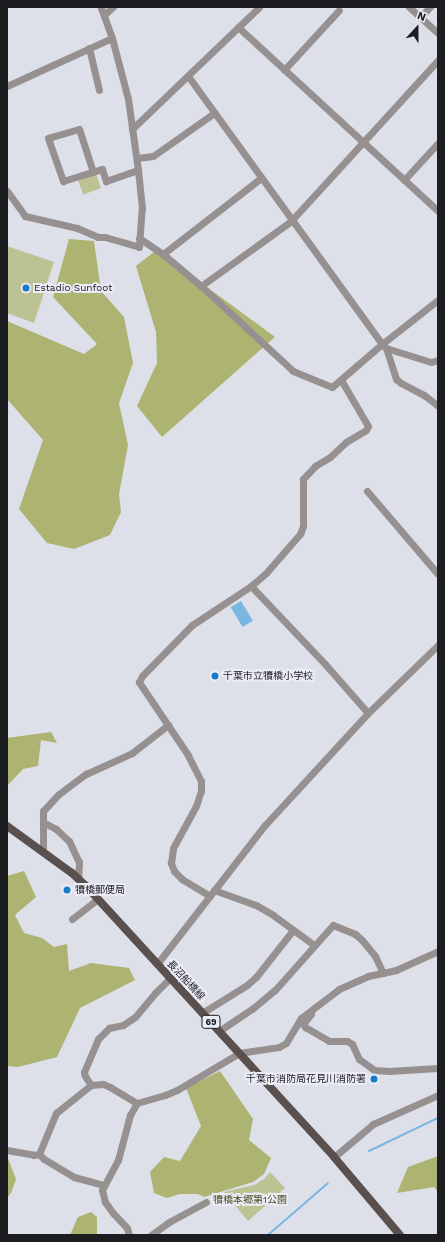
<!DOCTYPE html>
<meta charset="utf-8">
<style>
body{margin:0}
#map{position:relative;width:445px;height:1242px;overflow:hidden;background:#dddfe9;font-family:"Work Sans","Noto Sans JP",sans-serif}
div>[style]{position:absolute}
.green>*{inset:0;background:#bcc292;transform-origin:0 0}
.forest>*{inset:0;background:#adb472}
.water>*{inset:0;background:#79b7e2;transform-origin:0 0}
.stream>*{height:2px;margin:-1px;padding:0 1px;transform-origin:1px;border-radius:1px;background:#79b7e2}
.minor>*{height:7px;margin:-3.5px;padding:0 3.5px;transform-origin:3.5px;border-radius:3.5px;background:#969190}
.major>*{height:8px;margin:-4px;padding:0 4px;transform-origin:4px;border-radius:4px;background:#5a514f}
.dots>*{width:11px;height:11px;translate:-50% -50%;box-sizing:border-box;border:2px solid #ebecf7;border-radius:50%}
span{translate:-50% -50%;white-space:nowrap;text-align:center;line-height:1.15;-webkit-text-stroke:4px #ebecf7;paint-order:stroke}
.shield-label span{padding:1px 3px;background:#ebecf7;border:1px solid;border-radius:3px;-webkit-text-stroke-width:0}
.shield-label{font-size:9px;color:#1c1d20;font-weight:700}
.poi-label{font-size:10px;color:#1c1d20}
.left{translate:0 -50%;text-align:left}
.right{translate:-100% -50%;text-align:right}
.street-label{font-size:10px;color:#1c1d20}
.park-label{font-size:10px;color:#494d1c}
.frame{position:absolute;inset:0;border:8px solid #1c1d20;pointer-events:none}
.north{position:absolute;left:397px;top:8px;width:40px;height:40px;-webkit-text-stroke:3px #ebecf7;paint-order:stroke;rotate:21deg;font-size:11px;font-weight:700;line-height:16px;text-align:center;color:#1c1d20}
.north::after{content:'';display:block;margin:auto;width:14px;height:18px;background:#1c1d20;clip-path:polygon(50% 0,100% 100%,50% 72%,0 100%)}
</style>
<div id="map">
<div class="green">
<i style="left:96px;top:174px;width:15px;height:19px;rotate:70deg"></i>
<i style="clip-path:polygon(7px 246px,54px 262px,34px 323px,7px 313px)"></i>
<i style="clip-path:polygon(270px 1172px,285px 1188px,248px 1221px,224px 1192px,254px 1185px,264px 1179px)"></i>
</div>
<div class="forest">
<i style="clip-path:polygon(69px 239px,94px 241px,101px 291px,124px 317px,133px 363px,119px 403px,128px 445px,119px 494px,121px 512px,110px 535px,74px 549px,47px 543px,19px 509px,43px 440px,7px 399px,7px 321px,84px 354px,97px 344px,53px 297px)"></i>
<i style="clip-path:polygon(159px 248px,189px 274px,275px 337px,162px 437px,137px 406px,157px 363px,156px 332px,136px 266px)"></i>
<i style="clip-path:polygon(51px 732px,57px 743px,41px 740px,38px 766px,23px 769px,7px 786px,7px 738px)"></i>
<i style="clip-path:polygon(24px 871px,36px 897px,15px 915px,24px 933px,42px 938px,54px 947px,67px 944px,69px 971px,91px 963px,129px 968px,135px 980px,80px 1008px,57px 1057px,18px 1067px,7px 1066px,7px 876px)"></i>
<i style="clip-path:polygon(220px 1071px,253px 1119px,249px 1140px,271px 1158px,264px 1174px,253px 1182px,204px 1197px,198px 1194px,180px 1194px,167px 1198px,154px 1193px,150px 1172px,164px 1157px,180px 1161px,201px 1126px,186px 1088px)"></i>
<i style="clip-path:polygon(7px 1156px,16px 1179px,11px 1193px,7px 1198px)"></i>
<i style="clip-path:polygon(438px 1156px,438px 1192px,434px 1187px,397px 1193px,408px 1167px)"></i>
<i style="clip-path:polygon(91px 1212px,97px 1217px,97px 1235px,70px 1235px,78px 1217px)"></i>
</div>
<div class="water">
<i style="left:241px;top:601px;width:23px;height:12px;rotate:59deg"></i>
</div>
<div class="stream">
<i style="left:369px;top:1151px;width:76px;rotate:-25.6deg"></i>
<i style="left:268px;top:1235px;width:79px;rotate:-40.9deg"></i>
</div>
<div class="minor">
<i style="left:409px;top:7px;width:39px;rotate:42deg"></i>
<i style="left:104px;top:15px;width:12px;rotate:-42deg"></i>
<i style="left:420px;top:17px;width:14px;rotate:-45deg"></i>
<i style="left:238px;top:27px;width:272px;rotate:42.6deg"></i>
<i style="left:89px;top:48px;width:43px;rotate:76.6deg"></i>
<i style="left:284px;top:70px;width:81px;rotate:-47.5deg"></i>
<i style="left:188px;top:76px;width:331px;rotate:54.1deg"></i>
<i style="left:382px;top:344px;width:6px;rotate:45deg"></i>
<i style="left:386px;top:348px;width:47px;rotate:17.3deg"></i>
<i style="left:431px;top:362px;width:7px;rotate:-16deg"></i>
<i style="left:7px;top:86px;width:115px;rotate:-24.6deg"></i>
<i style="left:132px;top:129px;width:176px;rotate:-43.8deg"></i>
<i style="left:137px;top:158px;width:16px;rotate:-7deg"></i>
<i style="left:153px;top:156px;width:75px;rotate:-35.2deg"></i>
<i style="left:93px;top:172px;width:45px;rotate:-108deg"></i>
<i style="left:79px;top:129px;width:32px;rotate:164deg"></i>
<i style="left:48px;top:138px;width:46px;rotate:70.8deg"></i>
<i style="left:63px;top:181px;width:41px;rotate:-17.1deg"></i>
<i style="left:102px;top:169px;width:13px;rotate:72deg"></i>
<i style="left:106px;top:181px;width:34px;rotate:-19deg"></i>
<i style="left:404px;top:180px;width:50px;rotate:-47.4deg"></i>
<i style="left:7px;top:191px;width:31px;rotate:54deg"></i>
<i style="left:25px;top:216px;width:53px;rotate:13deg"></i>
<i style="left:77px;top:228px;width:23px;rotate:23deg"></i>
<i style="left:98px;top:237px;width:7px"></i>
<i style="left:105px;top:237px;width:35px;rotate:16deg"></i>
<i style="left:139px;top:247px;width:39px;rotate:-86deg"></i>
<i style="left:142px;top:208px;width:38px;rotate:-96deg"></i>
<i style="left:138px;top:170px;width:72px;rotate:-98deg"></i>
<i style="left:128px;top:99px;width:63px;rotate:-104.7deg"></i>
<i style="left:112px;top:38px;width:33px;rotate:-110deg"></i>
<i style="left:139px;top:238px;width:29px;rotate:34deg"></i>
<i style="left:163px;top:254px;width:50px;rotate:40.1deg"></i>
<i style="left:201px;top:286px;width:125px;rotate:42.7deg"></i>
<i style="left:293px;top:371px;width:42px;rotate:22.3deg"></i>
<i style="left:332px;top:387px;width:66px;rotate:-40.7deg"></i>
<i style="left:382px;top:344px;width:71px;rotate:-38.2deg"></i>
<i style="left:163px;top:254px;width:124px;rotate:-37.8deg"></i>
<i style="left:201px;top:286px;width:111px;rotate:-35.8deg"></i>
<i style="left:291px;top:221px;width:218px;rotate:-47.6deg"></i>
<i style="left:386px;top:348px;width:33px;rotate:72deg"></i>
<i style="left:396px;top:379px;width:6px;rotate:39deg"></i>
<i style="left:401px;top:383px;width:26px;rotate:28deg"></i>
<i style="left:424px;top:395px;width:18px;rotate:38deg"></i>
<i style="left:367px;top:491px;width:109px;rotate:49.5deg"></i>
<i style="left:251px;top:586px;width:108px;rotate:46.5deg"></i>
<i style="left:325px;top:664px;width:65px;rotate:48.7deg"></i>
<i style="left:43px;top:822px;width:15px;rotate:28deg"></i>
<i style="left:56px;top:829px;width:18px;rotate:43deg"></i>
<i style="left:69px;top:841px;width:23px;rotate:65deg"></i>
<i style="left:79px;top:862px;width:17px;rotate:93deg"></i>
<i style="left:43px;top:851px;width:40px;rotate:-90deg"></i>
<i style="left:43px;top:811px;width:23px;rotate:-47deg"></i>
<i style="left:59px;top:794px;width:34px;rotate:-37deg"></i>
<i style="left:86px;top:774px;width:51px;rotate:-24.5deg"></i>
<i style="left:132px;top:753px;width:46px;rotate:-37.9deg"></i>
<i style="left:214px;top:890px;width:45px;rotate:19.7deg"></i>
<i style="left:256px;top:905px;width:20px;rotate:30deg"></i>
<i style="left:273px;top:915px;width:51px;rotate:36.2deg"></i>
<i style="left:210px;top:896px;width:33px;rotate:-149deg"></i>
<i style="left:182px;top:879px;width:11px;rotate:-135deg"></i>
<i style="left:174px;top:871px;width:9px;rotate:-111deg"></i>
<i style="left:171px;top:863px;width:15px;rotate:-82deg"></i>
<i style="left:173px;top:848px;width:48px;rotate:-61.3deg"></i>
<i style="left:196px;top:806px;width:16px;rotate:-72deg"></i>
<i style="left:201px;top:791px;width:10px;rotate:-90deg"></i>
<i style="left:201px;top:781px;width:29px;rotate:-117deg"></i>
<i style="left:188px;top:755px;width:88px;rotate:-123.9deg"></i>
<i style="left:139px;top:682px;width:7px;rotate:-63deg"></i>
<i style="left:142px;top:676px;width:71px;rotate:-45.6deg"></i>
<i style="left:192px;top:625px;width:71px;rotate:-33.5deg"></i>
<i style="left:251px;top:586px;width:20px;rotate:-41deg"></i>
<i style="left:266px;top:573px;width:52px;rotate:-48.9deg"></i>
<i style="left:300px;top:534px;width:9px;rotate:-69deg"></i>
<i style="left:303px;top:526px;width:47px;rotate:-90deg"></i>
<i style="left:303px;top:479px;width:18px;rotate:-47deg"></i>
<i style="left:315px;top:466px;width:17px;rotate:-31deg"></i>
<i style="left:330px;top:457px;width:22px;rotate:-43deg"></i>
<i style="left:346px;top:442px;width:23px;rotate:-31deg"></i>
<i style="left:366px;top:430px;width:4px;rotate:-63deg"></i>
<i style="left:368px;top:426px;width:53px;rotate:-120.4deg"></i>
<i style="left:72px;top:919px;width:33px;rotate:-38deg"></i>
<i style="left:157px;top:964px;width:176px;rotate:-52.2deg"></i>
<i style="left:265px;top:825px;width:152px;rotate:-47.4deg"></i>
<i style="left:368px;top:713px;width:98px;rotate:-44.2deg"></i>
<i style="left:202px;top:1013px;width:53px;rotate:-31.9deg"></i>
<i style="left:247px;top:985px;width:12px;rotate:-42deg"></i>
<i style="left:256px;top:977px;width:60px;rotate:-51.8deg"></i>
<i style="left:311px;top:1014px;width:13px;rotate:129deg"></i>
<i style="left:303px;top:1024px;width:4px;rotate:56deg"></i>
<i style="left:305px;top:1027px;width:28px;rotate:30deg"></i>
<i style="left:329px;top:1041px;width:18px"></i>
<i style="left:347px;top:1041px;width:6px;rotate:31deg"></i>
<i style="left:352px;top:1044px;width:17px;rotate:65deg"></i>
<i style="left:359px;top:1059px;width:19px;rotate:36deg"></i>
<i style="left:374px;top:1070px;width:15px;rotate:4deg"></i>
<i style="left:389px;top:1071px;width:49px;rotate:-3.5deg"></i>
<i style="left:219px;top:1031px;width:40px;rotate:-34deg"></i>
<i style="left:252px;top:1009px;width:30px;rotate:-40deg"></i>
<i style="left:275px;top:990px;width:87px;rotate:-48.3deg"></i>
<i style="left:333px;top:925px;width:24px;rotate:22deg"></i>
<i style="left:355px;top:934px;width:9px;rotate:41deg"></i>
<i style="left:362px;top:940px;width:21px;rotate:51deg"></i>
<i style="left:375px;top:956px;width:19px;rotate:65deg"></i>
<i style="left:91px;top:1085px;width:11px;rotate:-124deg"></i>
<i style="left:85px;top:1076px;width:4px;rotate:-104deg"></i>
<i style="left:84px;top:1072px;width:36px;rotate:-67deg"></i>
<i style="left:98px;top:1039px;width:16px;rotate:-45deg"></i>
<i style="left:109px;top:1028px;width:14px;rotate:-12deg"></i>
<i style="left:123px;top:1025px;width:14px;rotate:-34deg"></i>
<i style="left:135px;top:1017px;width:31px;rotate:-50deg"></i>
<i style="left:155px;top:993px;width:21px;rotate:-45deg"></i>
<i style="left:7px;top:1150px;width:27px;rotate:10deg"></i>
<i style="left:34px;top:1155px;width:5px;rotate:-11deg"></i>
<i style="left:39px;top:1154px;width:44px;rotate:-67.5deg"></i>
<i style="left:56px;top:1113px;width:45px;rotate:-38.7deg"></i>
<i style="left:91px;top:1085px;width:12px;rotate:-5deg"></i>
<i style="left:103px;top:1084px;width:8px;rotate:23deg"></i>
<i style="left:110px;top:1087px;width:31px;rotate:31deg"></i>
<i style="left:137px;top:1103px;width:29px;rotate:-16deg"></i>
<i style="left:165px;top:1095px;width:13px;rotate:-23deg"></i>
<i style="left:177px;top:1090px;width:72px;rotate:-30.8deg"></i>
<i style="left:239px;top:1053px;width:40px;rotate:-8.5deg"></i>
<i style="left:279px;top:1047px;width:8px;rotate:-30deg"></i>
<i style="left:286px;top:1043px;width:29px;rotate:-59deg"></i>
<i style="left:301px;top:1018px;width:48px;rotate:-37.3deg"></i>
<i style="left:339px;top:989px;width:32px;rotate:-24deg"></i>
<i style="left:368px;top:976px;width:29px;rotate:-12deg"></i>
<i style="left:396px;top:970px;width:46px;rotate:-24.3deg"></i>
<i style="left:39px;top:1154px;width:7px;rotate:45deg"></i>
<i style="left:44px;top:1159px;width:35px;rotate:31deg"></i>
<i style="left:74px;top:1177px;width:31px;rotate:15deg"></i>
<i style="left:334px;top:1157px;width:51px;rotate:-40.2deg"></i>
<i style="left:373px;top:1124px;width:71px;rotate:-24deg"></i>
<i style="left:129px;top:1235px;width:7px;rotate:-106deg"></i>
<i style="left:127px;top:1228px;width:21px;rotate:-133deg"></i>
<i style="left:113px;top:1213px;width:14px;rotate:-126deg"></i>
<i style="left:105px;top:1202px;width:12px;rotate:-104deg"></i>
<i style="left:102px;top:1190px;width:34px;rotate:-62deg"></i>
<i style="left:118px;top:1160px;width:47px;rotate:-75.1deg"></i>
<i style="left:130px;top:1115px;width:14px;rotate:-60deg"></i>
<i style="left:151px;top:1235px;width:22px;rotate:-36deg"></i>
<i style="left:169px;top:1222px;width:42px;rotate:-28.4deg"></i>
</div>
<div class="major">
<i style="left:7px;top:826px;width:80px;rotate:35.9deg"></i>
<i style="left:72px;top:873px;width:19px;rotate:43deg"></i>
<i style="left:86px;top:886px;width:367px;rotate:47.5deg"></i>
<i style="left:334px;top:1157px;width:102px;rotate:49.8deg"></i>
</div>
<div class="dots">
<i style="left:26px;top:288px;background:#177cc7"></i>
<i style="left:215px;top:676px;background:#177cc7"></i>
<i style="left:67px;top:890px;background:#177cc7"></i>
<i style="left:374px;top:1079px;background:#177cc7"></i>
</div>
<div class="shield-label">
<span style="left:211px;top:1022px">69</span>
</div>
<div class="poi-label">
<span class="left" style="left:34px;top:288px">Estadio Sunfoot</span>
<span class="left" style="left:223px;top:676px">千葉市立犢橋小学校</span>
<span class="left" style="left:75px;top:890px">犢橋郵便局</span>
<span class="right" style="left:366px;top:1079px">千葉市消防局花見川消防署</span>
</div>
<div class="street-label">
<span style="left:186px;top:980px;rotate:47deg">長沼船橋線</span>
</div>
<div class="park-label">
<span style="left:250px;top:1200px">犢橋本郷第1公園</span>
</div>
<div class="frame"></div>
<div class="north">N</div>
</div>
